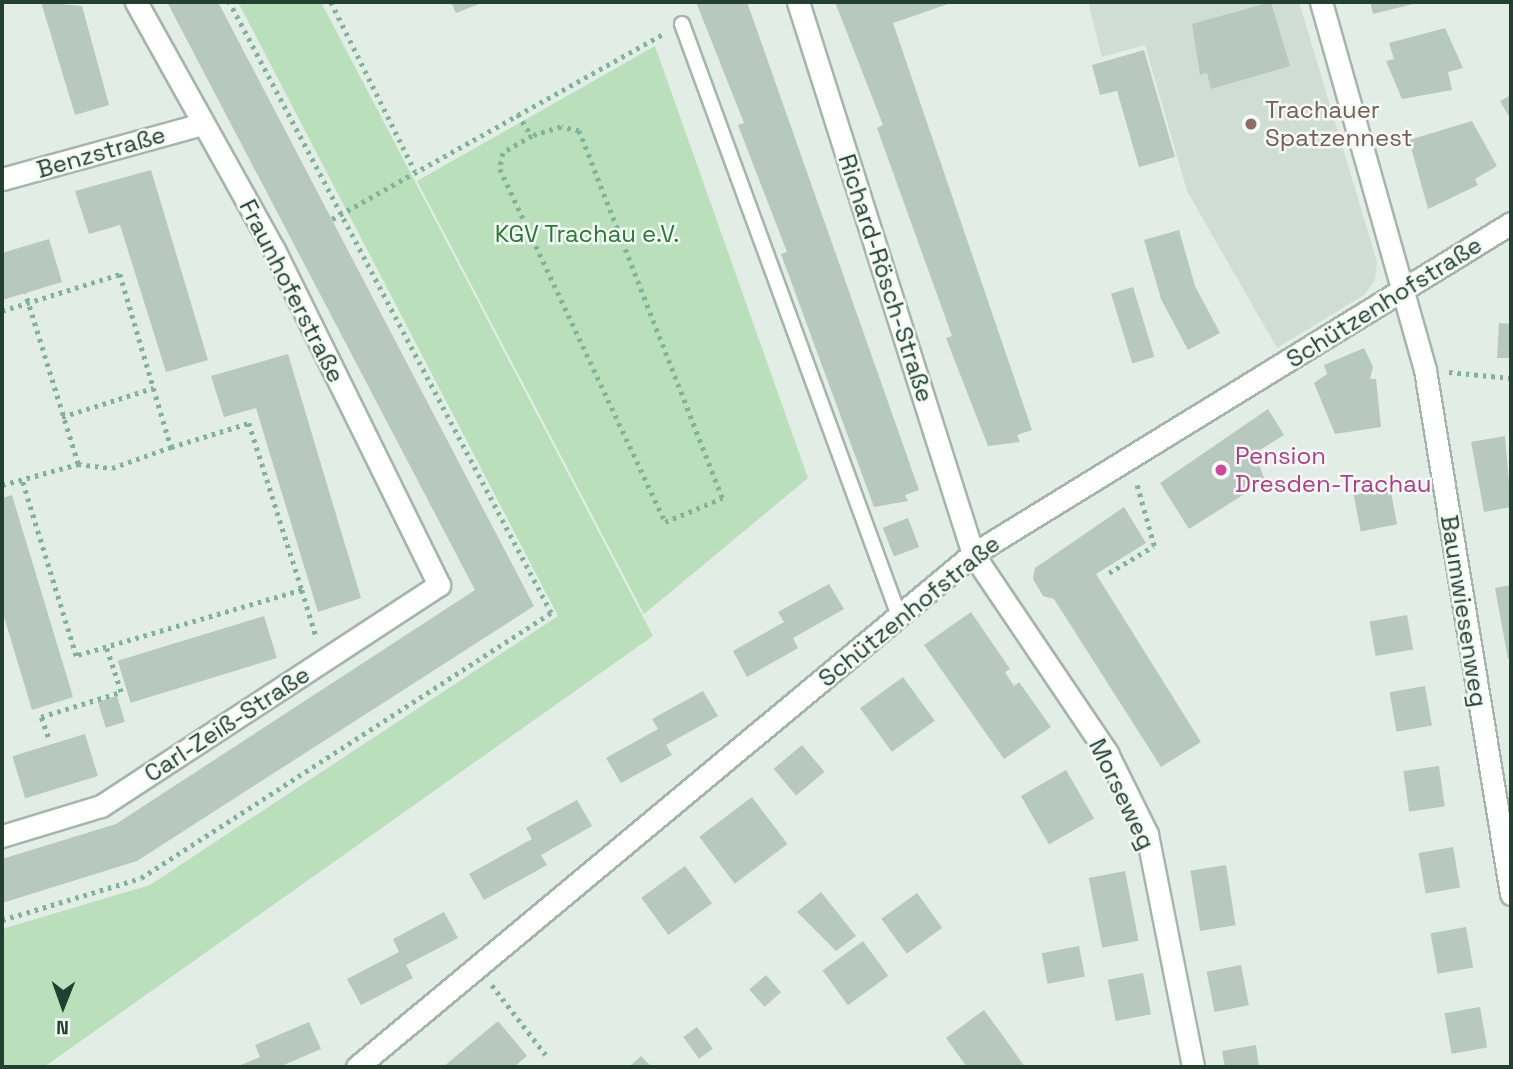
<!DOCTYPE html>
<meta charset="utf-8">
<style>
body{margin:0}
#map{position:relative;width:1513px;height:1069px;overflow:hidden;background:#e2ede6;font-family:"Space Grotesk",sans-serif}
div>[style]{position:absolute}
.built>*{inset:0;background:#d0ddd4}
.green>*{inset:0;background:#bae0bb}
.building>*{inset:0;background:#b7c8be;transform-origin:0 0}
.path>*{height:4.5px;margin-top:-2.25px;transform-origin:0;background:repeating-linear-gradient(90deg,#80b397 0 3.5px,transparent 0 8.5px)}
.roads{filter:drop-shadow(2px 0 #a4b6ac) drop-shadow(-2px 0 #a4b6ac) drop-shadow(0 2px #a4b6ac) drop-shadow(0 -2px #a4b6ac)}
.service>*{height:14px;margin:-7px;padding:0 7px;transform-origin:7px;border-radius:7px;background:#fff}
.minor>*{height:21px;margin:-10.5px;padding:0 10.5px;transform-origin:10.5px;border-radius:10.5px;background:#fff}
.dots>*{width:19px;height:19px;translate:-50% -50%;box-sizing:border-box;border:4px solid #f3f9f5;border-radius:50%}
span{translate:-50% -50%;white-space:nowrap;text-align:center;line-height:1.15;-webkit-text-stroke:5px #f3f9f5;paint-order:stroke}
.education-label{font-size:24px;color:#785e54}
.left{translate:0 -50%;text-align:left}
.street-label{font-size:24px;color:#214030}
.park-label{font-size:24px;color:#287934}
.hotel-label{font-size:24px;color:#b23c85}
.frame{position:absolute;inset:0;border:4px solid #214030;pointer-events:none}
.north{position:absolute;left:28px;top:971px;width:70px;height:70px;-webkit-text-stroke:5px #f3f9f5;paint-order:stroke;rotate:181deg;font-size:19px;font-weight:700;line-height:28px;text-align:center;color:#214030}
.north::after{content:'';display:block;margin:auto;width:24px;height:32px;background:#214030;clip-path:polygon(50% 0,100% 100%,50% 72%,0 100%)}
</style>
<div id="map">
<div class="built">
<i style="clip-path:polygon(1088px 2px,1299px 2px,1377px 262px,1375px 280px,1364px 295px,1277px 348px,1187px 191px,1145px 45px,1102px 57px)"></i>
</div>
<div class="green">
<i style="clip-path:polygon(238px 2px,321px 2px,653px 636px,44px 1067px,2px 1067px,2px 929px,150px 885px,558px 616px)"></i>
<i style="clip-path:polygon(655px 46px,808px 478px,644px 614px,417px 181px)"></i>
</div>
<div class="building">
<i style="clip-path:polygon(41px 2px,82px 6px,109px 105px,75px 115px)"></i>
<i style="clip-path:polygon(167px 2px,218px 2px,534px 606px,137px 861px,2px 903px,2px 859px,116px 824px,475px 590px)"></i>
<i style="clip-path:polygon(451px 2px,484px 2px,456px 13px)"></i>
<i style="clip-path:polygon(696px 2px,747px 2px,919px 490px,905px 495px,908px 501px,874px 507px,781px 254px,787px 252px,738px 125px,744px 123px)"></i>
<i style="clip-path:polygon(835px 2px,954px 2px,893px 23px,1032px 430px,1017px 435px,1020px 442px,988px 446px,946px 338px,952px 336px,877px 128px,883px 125px)"></i>
<i style="clip-path:polygon(1271px 2px,1290px 66px,1211px 89px,1207px 73px,1200px 75px,1192px 24px)"></i>
<i style="clip-path:polygon(1370px 2px,1417px 2px,1417px 3px,1373px 14px)"></i>
<i style="clip-path:polygon(1445px 28px,1463px 68px,1448px 72px,1452px 90px,1402px 99px,1386px 61px,1394px 59px,1389px 43px)"></i>
<i style="clip-path:polygon(1144px 50px,1175px 157px,1139px 167px,1117px 91px,1100px 95px,1092px 65px)"></i>
<i style="clip-path:polygon(1511px 95px,1511px 120px,1500px 101px)"></i>
<i style="clip-path:polygon(1472px 121px,1497px 166px,1475px 179px,1478px 185px,1428px 209px,1409px 140px)"></i>
<i style="clip-path:polygon(151px 170px,208px 360px,166px 372px,120px 225px,89px 234px,75px 191px)"></i>
<i style="clip-path:polygon(1179px 230px,1195px 286px,1220px 333px,1188px 350px,1161px 299px,1144px 240px)"></i>
<i style="clip-path:polygon(49px 239px,62px 282px,2px 300px,2px 253px)"></i>
<i style="left:1133px;top:287px;width:73px;height:23px;rotate:73deg"></i>
<i style="clip-path:polygon(1499px 323px,1511px 324px,1511px 358px,1497px 358px)"></i>
<i style="clip-path:polygon(1364px 348px,1373px 367px,1370px 379px,1376px 379px,1381px 427px,1335px 434px,1314px 383px,1327px 374px,1324px 365px)"></i>
<i style="clip-path:polygon(288px 354px,361px 598px,318px 612px,256px 408px,224px 417px,211px 376px)"></i>
<i style="clip-path:polygon(1268px 409px,1284px 435px,1255px 453px,1265px 481px,1189px 529px,1160px 483px)"></i>
<i style="clip-path:polygon(1505px 436px,1511px 507px,1484px 512px,1471px 442px)"></i>
<i style="left:1390px;top:488px;width:37px;height:37px;rotate:79deg"></i>
<i style="clip-path:polygon(12px 495px,73px 697px,32px 710px,2px 610px,2px 498px)"></i>
<i style="clip-path:polygon(1124px 507px,1146px 543px,1096px 574px,1201px 742px,1161px 767px,1054px 599px,1043px 596px,1033px 579px,1035px 568px)"></i>
<i style="left:908px;top:518px;width:31px;height:27px;rotate:69deg"></i>
<i style="clip-path:polygon(829px 584px,844px 609px,793px 638px,798px 648px,747px 677px,733px 651px,784px 622px,778px 612px)"></i>
<i style="clip-path:polygon(1511px 585px,1511px 658px,1508px 659px,1495px 588px)"></i>
<i style="clip-path:polygon(971px 612px,1010px 669px,1005px 672px,1014px 686px,1019px 682px,1051px 727px,1004px 759px,924px 645px)"></i>
<i style="left:1407px;top:615px;width:35px;height:38px;rotate:80deg"></i>
<i style="left:264px;top:616px;width:44px;height:153px;rotate:73deg"></i>
<i style="left:903px;top:677px;width:54px;height:53px;rotate:54deg"></i>
<i style="left:1425px;top:686px;width:40px;height:36px;rotate:80deg"></i>
<i style="clip-path:polygon(703px 691px,718px 716px,666px 745px,672px 755px,621px 783px,606px 758px,658px 729px,652px 719px)"></i>
<i style="left:117px;top:696px;width:27px;height:20px;rotate:73deg"></i>
<i style="left:85px;top:734px;width:44px;height:76px;rotate:73deg"></i>
<i style="left:802px;top:745px;width:35px;height:37px;rotate:50deg"></i>
<i style="left:1439px;top:766px;width:41px;height:36px;rotate:82deg"></i>
<i style="left:1066px;top:770px;width:56px;height:52px;rotate:60deg"></i>
<i style="left:752px;top:797px;width:59px;height:66px;rotate:53deg"></i>
<i style="clip-path:polygon(577px 800px,592px 826px,541px 855px,547px 865px,484px 900px,469px 874px,532px 839px,526px 828px)"></i>
<i style="left:1453px;top:847px;width:41px;height:35px;rotate:80deg"></i>
<i style="left:1226px;top:865px;width:61px;height:36px;rotate:81deg"></i>
<i style="left:685px;top:866px;width:46px;height:54px;rotate:54deg"></i>
<i style="left:1125px;top:871px;width:71px;height:37px;rotate:79deg"></i>
<i style="clip-path:polygon(821px 892px,856px 936px,836px 951px,797px 912px)"></i>
<i style="left:917px;top:893px;width:43px;height:44px;rotate:54deg"></i>
<i style="clip-path:polygon(444px 912px,458px 938px,406px 965px,413px 978px,361px 1005px,347px 979px,399px 952px,393px 939px)"></i>
<i style="left:1466px;top:927px;width:41px;height:36px;rotate:80deg"></i>
<i style="left:863px;top:941px;width:43px;height:50px;rotate:54deg"></i>
<i style="left:1079px;top:946px;width:31px;height:38px;rotate:79deg"></i>
<i style="left:1241px;top:965px;width:41px;height:35px;rotate:79deg"></i>
<i style="left:1143px;top:973px;width:42px;height:36px;rotate:79deg"></i>
<i style="left:766px;top:975px;width:23px;height:22px;rotate:49deg"></i>
<i style="left:1480px;top:1007px;width:41px;height:36px;rotate:80deg"></i>
<i style="clip-path:polygon(984px 1010px,1006px 1040px,1025px 1067px,967px 1067px,946px 1038px)"></i>
<i style="clip-path:polygon(498px 1021px,527px 1056px,514px 1067px,443px 1067px)"></i>
<i style="clip-path:polygon(309px 1022px,321px 1049px,279px 1067px,236px 1067px,260px 1057px,255px 1045px)"></i>
<i style="left:697px;top:1027px;width:27px;height:17px;rotate:54deg"></i>
<i style="clip-path:polygon(1256px 1045px,1259px 1067px,1225px 1067px,1222px 1051px)"></i>
<i style="clip-path:polygon(641px 1056px,652px 1067px,629px 1067px)"></i>
</div>
<div class="path">
<i style="left:331px;top:2px;width:189px;rotate:63.6deg"></i>
<i style="left:518px;top:114px;width:26px;rotate:58deg"></i>
<i style="left:532px;top:136px;width:34px;rotate:150deg"></i>
<i style="left:503px;top:153px;width:16px;rotate:101deg"></i>
<i style="left:500px;top:169px;width:390px;rotate:64.9deg"></i>
<i style="left:665px;top:522px;width:62px;rotate:-22.8deg"></i>
<i style="left:722px;top:498px;width:394px;rotate:-111.3deg"></i>
<i style="left:579px;top:131px;width:18px;rotate:-167deg"></i>
<i style="left:561px;top:127px;width:30px;rotate:163deg"></i>
<i style="left:332px;top:219px;width:381px;rotate:-29.2deg"></i>
<i style="left:2px;top:311px;width:124px;rotate:-17.4deg"></i>
<i style="left:120px;top:274px;width:180px;rotate:73.6deg"></i>
<i style="left:171px;top:447px;width:82px;rotate:-17.1deg"></i>
<i style="left:249px;top:423px;width:175px;rotate:72.4deg"></i>
<i style="left:302px;top:590px;width:235px;rotate:163.7deg"></i>
<i style="left:76px;top:656px;width:184px;rotate:-107.1deg"></i>
<i style="left:1449px;top:372px;width:62px;rotate:5.5deg"></i>
<i style="left:62px;top:417px;width:96px;rotate:-17.7deg"></i>
<i style="left:78px;top:464px;width:34px;rotate:7deg"></i>
<i style="left:112px;top:468px;width:63px;rotate:-19.6deg"></i>
<i style="left:2px;top:485px;width:79px;rotate:-15.4deg"></i>
<i style="left:78px;top:464px;width:179px;rotate:-107.2deg"></i>
<i style="left:1109px;top:573px;width:52px;rotate:-31deg"></i>
<i style="left:1154px;top:546px;width:66px;rotate:-105.7deg"></i>
<i style="left:302px;top:590px;width:48px;rotate:73.1deg"></i>
<i style="left:48px;top:737px;width:21px;rotate:-109deg"></i>
<i style="left:41px;top:717px;width:84px;rotate:-17.4deg"></i>
<i style="left:121px;top:692px;width:47px;rotate:-108.4deg"></i>
<i style="left:2px;top:920px;width:145px;rotate:-16.8deg"></i>
<i style="left:141px;top:878px;width:488px;rotate:-32.9deg"></i>
<i style="left:551px;top:613px;width:691px;rotate:-117.79deg"></i>
<i style="left:492px;top:985px;width:88px;rotate:52.4deg"></i>
</div>
<div class="roads">
<div class="service">
<i style="left:682px;top:24px;width:631px;rotate:69.87deg"></i>
</div>
<div class="minor">
<i style="left:798px;top:2px;width:579px;rotate:72.41deg"></i>
<i style="left:973px;top:554px;width:240px;rotate:56deg"></i>
<i style="left:1107px;top:753px;width:90px;rotate:63.7deg"></i>
<i style="left:1147px;top:834px;width:237px;rotate:78.8deg"></i>
<i style="left:1321px;top:2px;width:382px;rotate:74.2deg"></i>
<i style="left:1425px;top:370px;width:531px;rotate:80.68deg"></i>
<i style="left:2px;top:179px;width:206px;rotate:-15.4deg"></i>
<i style="left:2px;top:836px;width:103px;rotate:-16.9deg"></i>
<i style="left:101px;top:806px;width:404px;rotate:-33.2deg"></i>
<i style="left:439px;top:585px;width:373px;rotate:-116.2deg"></i>
<i style="left:274px;top:250px;width:284px;rotate:-119.1deg"></i>
<i style="left:357px;top:1067px;width:802px;rotate:-39.79deg"></i>
<i style="left:973px;top:554px;width:632px;rotate:-31.6deg"></i>
</div>
</div>
<div class="dots">
<i style="left:1251px;top:124px;background:#8d6e63"></i>
<i style="left:1221px;top:470px;background:#d1479c"></i>
</div>
<div class="education-label">
<span class="left" style="left:1265px;top:124px">Trachauer<br>Spatzennest</span>
</div>
<div class="street-label">
<span style="left:101px;top:152px;rotate:-16deg">Benzstraße</span>
<span style="left:886px;top:278px;rotate:72deg">Richard-Rösch-Straße</span>
<span style="left:292px;top:291px;rotate:63deg">Fraunhoferstraße</span>
<span style="left:1384px;top:302px;rotate:-32deg">Schützenhofstraße</span>
<span style="left:909px;top:611px;rotate:-39deg">Schützenhofstraße</span>
<span style="left:1464px;top:611px;rotate:81deg">Baumwiesenweg</span>
<span style="left:227px;top:724px;rotate:-33deg">Carl-Zeiß-Straße</span>
<span style="left:1122px;top:794px;rotate:64deg">Morseweg</span>
</div>
<div class="park-label">
<span style="left:587px;top:234px">KGV Trachau e.V.</span>
</div>
<div class="hotel-label">
<span class="left" style="left:1235px;top:470px">Pension<br>Dresden-Trachau</span>
</div>
<div class="frame"></div>
<div class="north">N</div>
</div>
